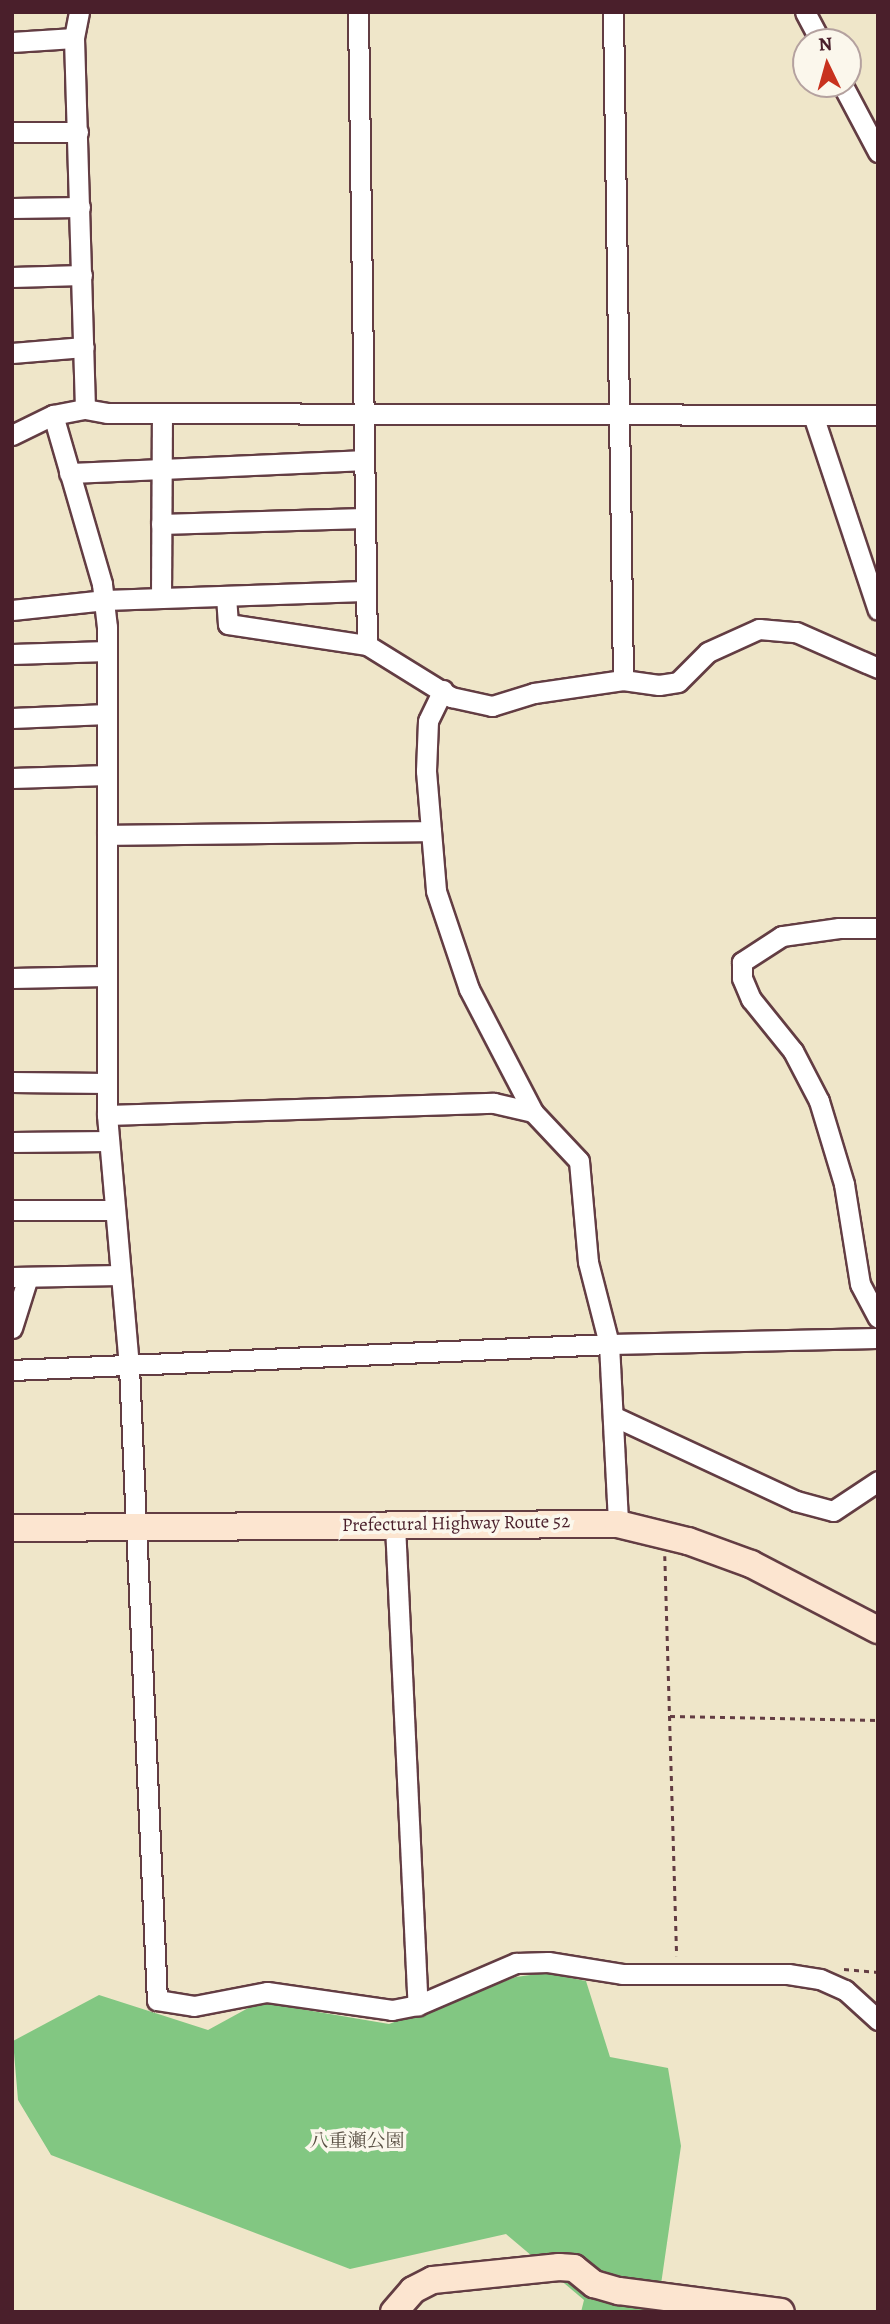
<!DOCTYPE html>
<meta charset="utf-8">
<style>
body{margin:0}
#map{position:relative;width:890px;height:2324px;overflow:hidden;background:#efe6c9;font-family:Alegreya,"Noto Serif JP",serif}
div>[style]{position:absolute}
.green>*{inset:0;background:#82c782}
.path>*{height:2.5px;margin-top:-1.25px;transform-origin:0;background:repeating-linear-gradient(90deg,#633d43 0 5px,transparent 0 10px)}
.roads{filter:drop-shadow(2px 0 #633d43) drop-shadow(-2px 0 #633d43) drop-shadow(0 2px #633d43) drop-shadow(0 -2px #633d43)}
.street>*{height:19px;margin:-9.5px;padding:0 9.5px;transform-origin:9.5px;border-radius:9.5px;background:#fff}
.secondary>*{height:26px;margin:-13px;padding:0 13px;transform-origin:13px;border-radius:13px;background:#fce5d0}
span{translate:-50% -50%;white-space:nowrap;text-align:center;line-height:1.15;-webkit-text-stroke:7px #fbf7ec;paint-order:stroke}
.street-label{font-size:19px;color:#4a1f2b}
.park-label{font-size:19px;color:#5b5145}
.frame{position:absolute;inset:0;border:14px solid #4a1f2b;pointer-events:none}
.north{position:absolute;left:792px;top:28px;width:70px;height:70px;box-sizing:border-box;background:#fbf7ec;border:2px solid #b4a19f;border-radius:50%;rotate:355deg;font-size:19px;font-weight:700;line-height:28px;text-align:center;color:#4a1f2b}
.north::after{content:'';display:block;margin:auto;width:24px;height:32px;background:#c8321e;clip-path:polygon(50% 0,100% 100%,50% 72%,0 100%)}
</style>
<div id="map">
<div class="green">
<i style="clip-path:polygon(545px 1973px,586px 1981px,610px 2057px,668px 2068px,681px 2146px,657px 2312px,581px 2312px,584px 2300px,506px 2234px,350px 2269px,51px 2155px,18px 2100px,13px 2041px,99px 1995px,208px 2030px,259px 2002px,389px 2024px,516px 1977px)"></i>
</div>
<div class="path">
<i style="left:665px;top:1556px;width:400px;rotate:88.3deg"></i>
<i style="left:670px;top:1716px;width:208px;rotate:1.1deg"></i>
<i style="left:844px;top:1969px;width:34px;rotate:5deg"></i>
</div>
<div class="roads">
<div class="street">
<i style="left:79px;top:12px;width:26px;rotate:101deg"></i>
<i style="left:74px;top:38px;width:371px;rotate:88.3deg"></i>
<i style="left:358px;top:12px;width:633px;rotate:89.19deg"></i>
<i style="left:367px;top:645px;width:99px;rotate:31.8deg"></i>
<i style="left:451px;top:697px;width:42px;rotate:12.4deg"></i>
<i style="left:492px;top:706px;width:44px;rotate:-17.2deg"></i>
<i style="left:534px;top:693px;width:90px;rotate:-8.3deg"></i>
<i style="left:623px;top:680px;width:36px;rotate:8deg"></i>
<i style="left:659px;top:685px;width:19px;rotate:-9deg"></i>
<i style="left:678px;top:682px;width:42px;rotate:-45deg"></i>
<i style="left:708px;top:652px;width:56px;rotate:-24.3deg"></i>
<i style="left:759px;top:629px;width:37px;rotate:5deg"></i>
<i style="left:796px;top:632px;width:90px;rotate:23.7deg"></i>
<i style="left:613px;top:12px;width:668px;rotate:89.14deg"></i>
<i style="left:805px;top:12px;width:34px;rotate:62deg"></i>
<i style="left:12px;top:42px;width:62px;rotate:-3.7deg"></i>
<i style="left:842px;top:84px;width:77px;rotate:62.1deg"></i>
<i style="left:12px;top:132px;width:66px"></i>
<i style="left:12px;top:208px;width:68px;rotate:-0.8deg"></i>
<i style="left:12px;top:277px;width:70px;rotate:-1.6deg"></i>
<i style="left:12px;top:353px;width:72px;rotate:-4.8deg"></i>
<i style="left:53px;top:415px;width:176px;rotate:73.8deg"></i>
<i style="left:102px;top:584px;width:43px;rotate:83.4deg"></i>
<i style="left:107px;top:627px;width:488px;rotate:90deg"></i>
<i style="left:107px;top:1115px;width:253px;rotate:85deg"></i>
<i style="left:129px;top:1367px;width:634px;rotate:87.47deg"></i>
<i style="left:157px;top:2000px;width:37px;rotate:9deg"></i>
<i style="left:194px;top:2006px;width:74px;rotate:-10.9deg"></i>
<i style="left:267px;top:1992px;width:126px;rotate:8.2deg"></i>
<i style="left:392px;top:2010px;width:26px;rotate:-11deg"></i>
<i style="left:814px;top:418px;width:202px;rotate:71.6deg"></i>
<i style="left:12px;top:435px;width:46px;rotate:-26deg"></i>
<i style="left:53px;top:415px;width:33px;rotate:-11deg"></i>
<i style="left:85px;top:409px;width:22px;rotate:10deg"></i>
<i style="left:107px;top:413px;width:771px;rotate:0.15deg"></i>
<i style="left:69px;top:473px;width:294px;rotate:-2.5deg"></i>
<i style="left:161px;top:524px;width:202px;rotate:-1.7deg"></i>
<i style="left:226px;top:596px;width:28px;rotate:86deg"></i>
<i style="left:228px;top:624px;width:141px;rotate:8.6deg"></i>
<i style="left:161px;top:598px;width:184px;rotate:-89.7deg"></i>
<i style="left:12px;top:610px;width:94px;rotate:-6.1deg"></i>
<i style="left:105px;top:600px;width:259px;rotate:-2deg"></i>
<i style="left:12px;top:654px;width:95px;rotate:-1.8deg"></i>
<i style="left:443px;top:690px;width:34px;rotate:116deg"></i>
<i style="left:428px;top:721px;width:50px;rotate:92.3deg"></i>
<i style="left:426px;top:771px;width:120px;rotate:85.2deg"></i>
<i style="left:436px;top:891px;width:103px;rotate:71.4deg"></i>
<i style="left:469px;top:989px;width:139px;rotate:62.5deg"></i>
<i style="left:12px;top:718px;width:95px;rotate:-2.4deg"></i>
<i style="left:12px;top:778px;width:95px;rotate:-1.8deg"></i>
<i style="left:107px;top:835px;width:324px;rotate:-0.7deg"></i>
<i style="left:878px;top:928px;width:39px;rotate:180deg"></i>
<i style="left:839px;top:928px;width:58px;rotate:172deg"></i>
<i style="left:782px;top:936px;width:48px;rotate:147deg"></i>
<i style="left:742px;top:962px;width:16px;rotate:90deg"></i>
<i style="left:742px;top:978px;width:23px;rotate:67deg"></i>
<i style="left:751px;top:999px;width:67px;rotate:51.1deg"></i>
<i style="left:793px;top:1051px;width:56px;rotate:62.5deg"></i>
<i style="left:819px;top:1101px;width:87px;rotate:73.2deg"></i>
<i style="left:844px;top:1184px;width:101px;rotate:80.9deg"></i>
<i style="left:860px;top:1284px;width:38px;rotate:62deg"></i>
<i style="left:12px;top:978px;width:95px;rotate:-1.2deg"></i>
<i style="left:12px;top:1082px;width:95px;rotate:0.6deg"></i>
<i style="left:107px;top:1115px;width:387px;rotate:-1.8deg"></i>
<i style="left:494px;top:1103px;width:40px;rotate:13deg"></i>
<i style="left:533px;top:1112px;width:67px;rotate:46.8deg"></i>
<i style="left:579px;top:1161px;width:101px;rotate:84.9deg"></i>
<i style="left:588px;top:1262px;width:85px;rotate:75.6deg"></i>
<i style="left:609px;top:1344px;width:180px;rotate:87.1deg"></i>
<i style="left:12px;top:1142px;width:97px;rotate:-0.6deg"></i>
<i style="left:12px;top:1210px;width:103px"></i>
<i style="left:12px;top:1277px;width:108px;rotate:-1.1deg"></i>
<i style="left:12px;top:1328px;width:53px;rotate:-72.6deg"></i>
<i style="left:12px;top:1370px;width:598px;rotate:-2.49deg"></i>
<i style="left:609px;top:1344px;width:269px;rotate:-1.3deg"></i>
<i style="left:613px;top:1416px;width:202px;rotate:24.9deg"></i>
<i style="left:796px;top:1501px;width:38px;rotate:15deg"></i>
<i style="left:833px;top:1511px;width:54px;rotate:-33.7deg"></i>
<i style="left:395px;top:1525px;width:481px;rotate:87.3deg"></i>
<i style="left:418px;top:2005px;width:107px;rotate:-23.2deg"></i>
<i style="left:516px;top:1963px;width:32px;rotate:-2deg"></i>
<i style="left:548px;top:1962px;width:75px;rotate:9.2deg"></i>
<i style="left:622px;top:1974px;width:166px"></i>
<i style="left:788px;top:1974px;width:32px;rotate:9deg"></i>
<i style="left:820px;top:1979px;width:27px;rotate:24deg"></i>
<i style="left:845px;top:1990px;width:45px;rotate:42.3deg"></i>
</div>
<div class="secondary">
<i style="left:12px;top:1528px;width:606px;rotate:-0.38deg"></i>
<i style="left:618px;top:1524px;width:72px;rotate:13.7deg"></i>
<i style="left:688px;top:1541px;width:67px;rotate:20.1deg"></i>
<i style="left:751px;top:1564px;width:143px;rotate:27.5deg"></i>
<i style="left:394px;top:2312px;width:29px;rotate:-49deg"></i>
<i style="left:413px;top:2290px;width:22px;rotate:-27deg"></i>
<i style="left:433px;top:2280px;width:127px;rotate:-5.9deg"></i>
<i style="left:559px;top:2267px;width:15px;rotate:4deg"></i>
<i style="left:574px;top:2268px;width:26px;rotate:39deg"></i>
<i style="left:594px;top:2284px;width:26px;rotate:16deg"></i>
<i style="left:619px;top:2291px;width:163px;rotate:7.4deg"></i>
</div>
</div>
<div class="street-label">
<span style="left:456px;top:1524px;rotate:-1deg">Prefectural Highway Route 52</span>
</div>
<div class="park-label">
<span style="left:357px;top:2142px">八重瀬公園</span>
</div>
<div class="frame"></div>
<div class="north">N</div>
</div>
